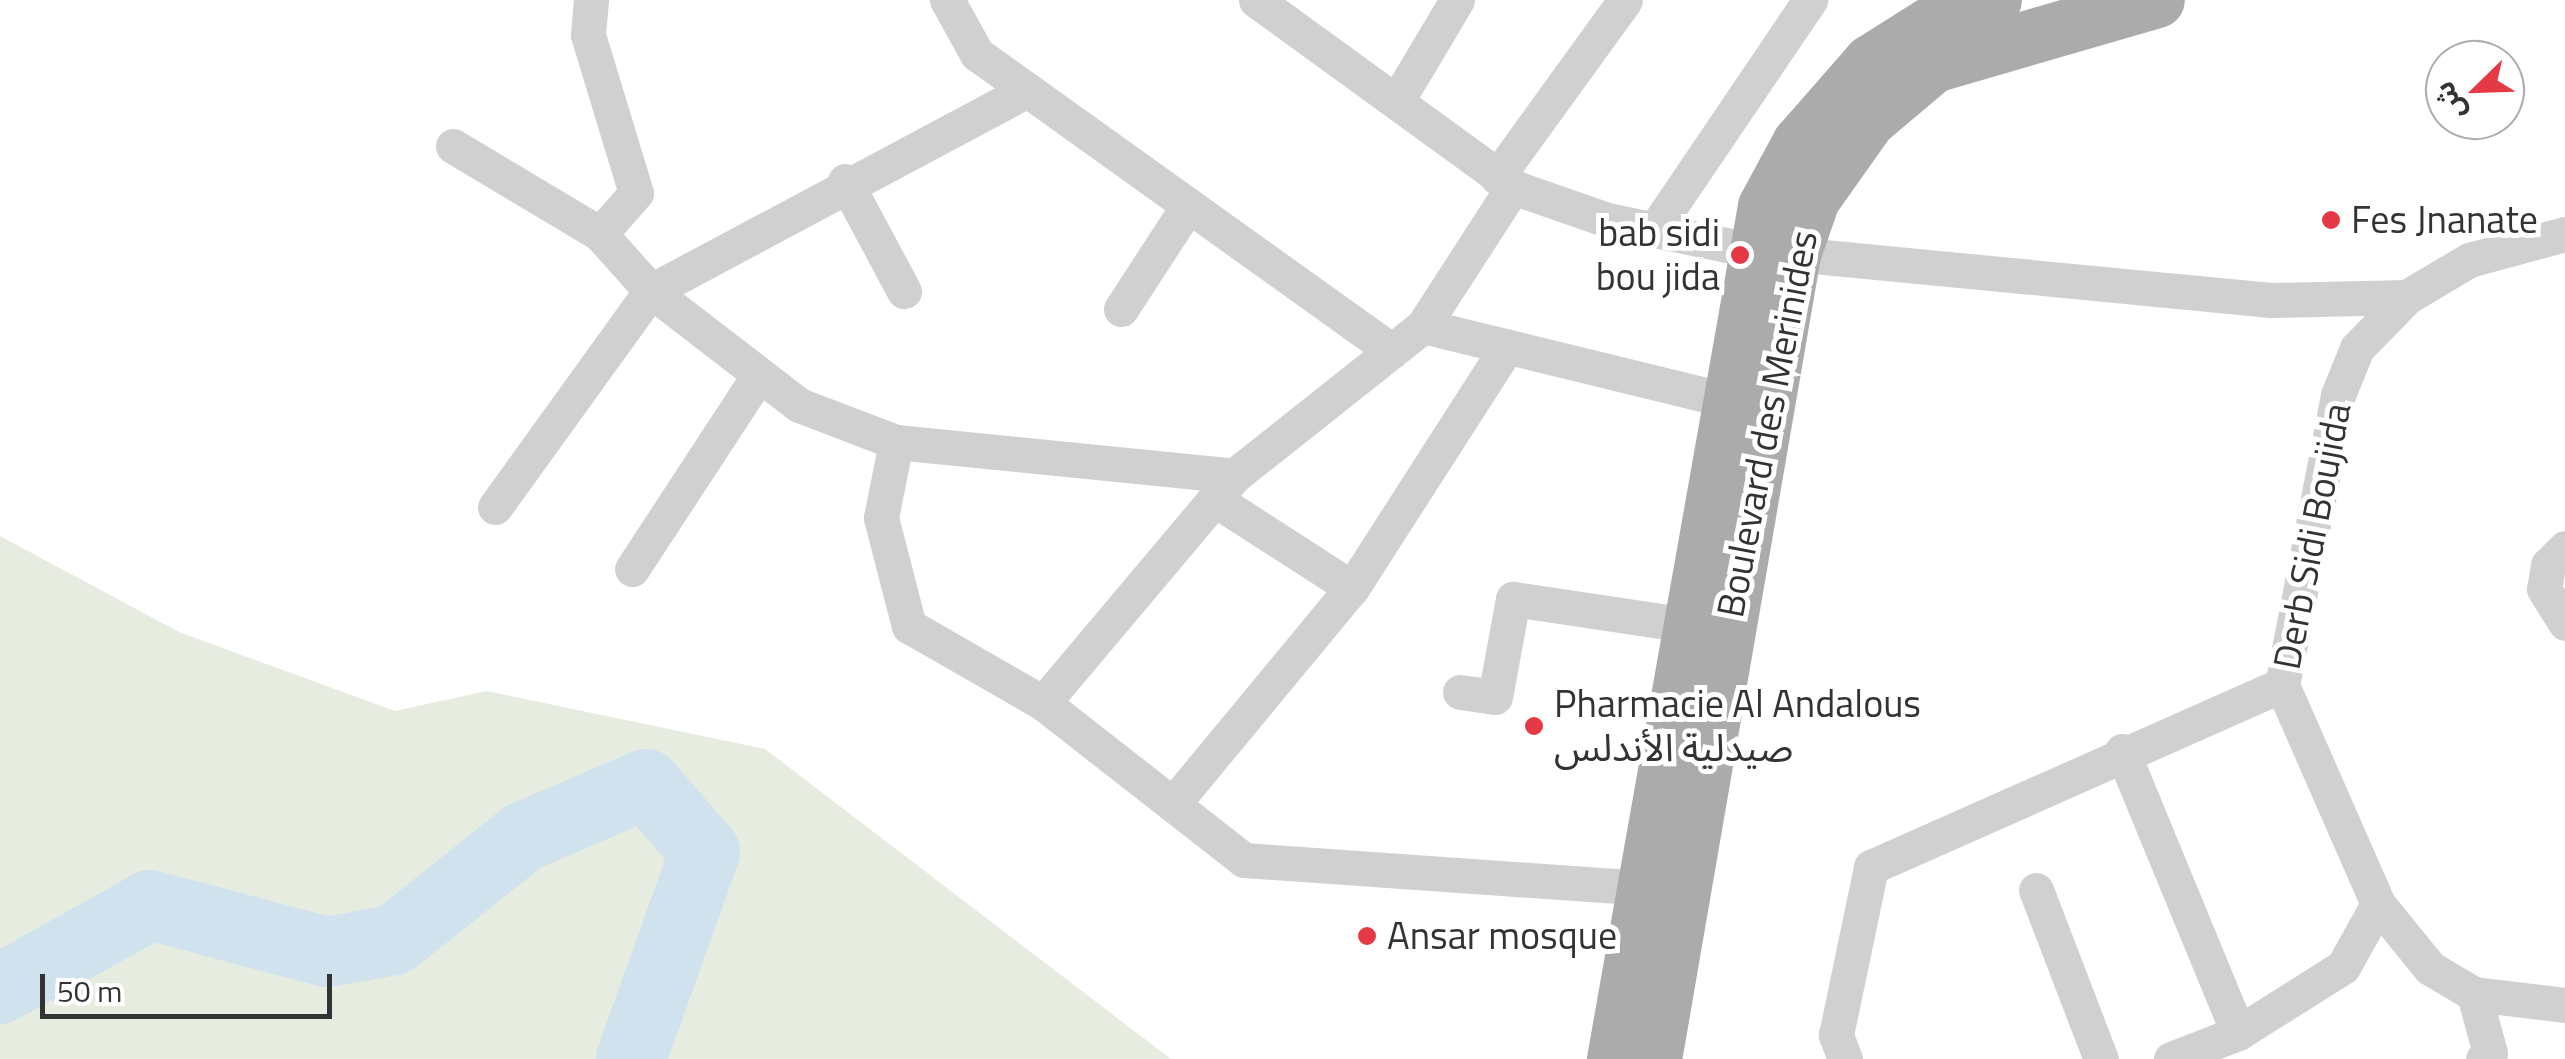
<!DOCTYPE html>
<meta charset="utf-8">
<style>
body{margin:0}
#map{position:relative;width:2565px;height:1059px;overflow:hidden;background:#fff;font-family:"Titillium Web","Noto Sans Arabic",sans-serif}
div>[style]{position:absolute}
.green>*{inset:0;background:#e6ecdf}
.river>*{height:70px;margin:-35px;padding:0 35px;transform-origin:35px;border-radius:35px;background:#cfe2ee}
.street>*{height:35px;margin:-17.5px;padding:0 17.5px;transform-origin:17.5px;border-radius:17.5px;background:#d0d0d0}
.primary>*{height:55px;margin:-27.5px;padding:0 27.5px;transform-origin:27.5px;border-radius:27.5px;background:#ababab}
.dots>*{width:28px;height:28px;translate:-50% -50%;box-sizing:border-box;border:5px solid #fff;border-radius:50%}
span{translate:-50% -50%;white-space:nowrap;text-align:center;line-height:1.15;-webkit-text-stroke:10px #fff;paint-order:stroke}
.poi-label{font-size:38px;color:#333}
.left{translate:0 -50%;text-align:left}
.right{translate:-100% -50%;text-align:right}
.street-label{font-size:38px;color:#333}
.north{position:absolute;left:2425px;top:40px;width:100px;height:100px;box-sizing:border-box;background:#fff;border:2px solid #adadad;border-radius:50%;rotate:247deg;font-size:28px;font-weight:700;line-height:40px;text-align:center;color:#333}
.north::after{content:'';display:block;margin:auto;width:35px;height:45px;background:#e63946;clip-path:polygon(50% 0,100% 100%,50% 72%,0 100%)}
.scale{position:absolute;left:40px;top:974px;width:292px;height:45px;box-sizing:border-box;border:5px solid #333;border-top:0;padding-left:12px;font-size:30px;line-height:35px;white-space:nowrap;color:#333;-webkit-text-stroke:8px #fff;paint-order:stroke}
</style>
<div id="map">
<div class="green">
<i style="clip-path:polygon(0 536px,179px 632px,395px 711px,487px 691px,765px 749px,1171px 1059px,0 1059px)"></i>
</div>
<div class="river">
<i style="left:0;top:989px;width:172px;rotate:-29.2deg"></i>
<i style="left:150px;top:905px;width:183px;rotate:14.9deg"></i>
<i style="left:327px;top:952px;width:68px;rotate:-10.2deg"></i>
<i style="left:394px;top:940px;width:165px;rotate:-38.6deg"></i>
<i style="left:523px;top:837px;width:134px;rotate:-23.3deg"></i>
<i style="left:646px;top:784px;width:90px;rotate:49.1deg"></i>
<i style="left:705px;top:852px;width:220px;rotate:109.7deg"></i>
</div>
<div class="street">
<i style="left:591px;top:0;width:35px;rotate:95deg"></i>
<i style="left:588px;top:35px;width:165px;rotate:73.1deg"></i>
<i style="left:636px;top:193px;width:55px;rotate:131.3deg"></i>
<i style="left:947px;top:0;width:62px;rotate:60.9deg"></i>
<i style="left:977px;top:54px;width:510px;rotate:35.59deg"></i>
<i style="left:1256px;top:0;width:318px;rotate:36deg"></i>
<i style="left:1513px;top:187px;width:100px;rotate:19.3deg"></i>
<i style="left:1607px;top:220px;width:147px;rotate:11.8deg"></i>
<i style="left:1398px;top:99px;width:115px;rotate:-59.2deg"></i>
<i style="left:453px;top:146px;width:171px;rotate:30.9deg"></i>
<i style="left:600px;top:234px;width:76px;rotate:48.2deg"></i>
<i style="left:651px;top:291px;width:187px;rotate:37.6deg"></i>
<i style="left:799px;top:405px;width:104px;rotate:20.9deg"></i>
<i style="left:896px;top:442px;width:340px;rotate:5.7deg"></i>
<i style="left:1234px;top:476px;width:241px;rotate:-38.4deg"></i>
<i style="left:1423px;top:326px;width:166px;rotate:-57.1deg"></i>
<i style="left:1497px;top:177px;width:218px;rotate:-54.1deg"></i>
<i style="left:845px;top:181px;width:125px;rotate:61.8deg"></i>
<i style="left:1655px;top:229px;width:277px;rotate:-55.9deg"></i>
<i style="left:2565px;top:234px;width:99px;rotate:164.8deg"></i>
<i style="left:2469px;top:260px;width:72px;rotate:149.2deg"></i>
<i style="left:2407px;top:297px;width:71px;rotate:134.4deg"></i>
<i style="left:2357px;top:348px;width:51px;rotate:112deg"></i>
<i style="left:2338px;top:395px;width:295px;rotate:100.9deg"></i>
<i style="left:2282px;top:685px;width:239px;rotate:66.3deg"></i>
<i style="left:2378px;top:904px;width:82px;rotate:50.9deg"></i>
<i style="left:2430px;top:968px;width:51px;rotate:30.6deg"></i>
<i style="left:2474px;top:994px;width:92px;rotate:6.9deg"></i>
<i style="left:1793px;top:254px;width:480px;rotate:5.5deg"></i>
<i style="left:2271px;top:300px;width:136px;rotate:-1.3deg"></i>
<i style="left:1121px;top:309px;width:119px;rotate:-57deg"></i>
<i style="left:1423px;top:326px;width:312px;rotate:13.7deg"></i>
<i style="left:896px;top:442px;width:77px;rotate:101.2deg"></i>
<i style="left:881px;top:518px;width:112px;rotate:75.5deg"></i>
<i style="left:909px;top:626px;width:155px;rotate:29.9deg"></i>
<i style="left:1043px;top:703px;width:255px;rotate:38deg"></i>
<i style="left:1244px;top:860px;width:400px;rotate:4deg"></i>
<i style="left:1214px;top:499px;width:164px;rotate:32.8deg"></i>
<i style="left:495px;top:507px;width:266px;rotate:-54.2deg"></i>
<i style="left:651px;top:291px;width:425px;rotate:-28.1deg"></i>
<i style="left:2565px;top:548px;width:24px;rotate:135deg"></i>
<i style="left:2548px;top:565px;width:24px;rotate:99deg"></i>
<i style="left:2544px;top:589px;width:40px;rotate:58deg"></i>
<i style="left:632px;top:569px;width:232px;rotate:-56.8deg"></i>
<i style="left:1460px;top:692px;width:35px;rotate:8deg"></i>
<i style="left:1495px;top:697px;width:100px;rotate:-79.6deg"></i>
<i style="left:1513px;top:599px;width:177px;rotate:8.5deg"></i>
<i style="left:1043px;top:703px;width:297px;rotate:-49.9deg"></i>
<i style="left:2122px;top:751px;width:305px;rotate:67.6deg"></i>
<i style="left:1173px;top:804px;width:281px;rotate:-50.4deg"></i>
<i style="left:1352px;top:588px;width:287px;rotate:-57.3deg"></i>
<i style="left:2036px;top:890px;width:181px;rotate:69deg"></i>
<i style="left:2474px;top:994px;width:61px;rotate:74.8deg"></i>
<i style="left:2490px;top:1053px;width:9px;rotate:139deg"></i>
<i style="left:1845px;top:1059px;width:26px;rotate:-111deg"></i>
<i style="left:1836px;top:1035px;width:172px;rotate:-78.2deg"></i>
<i style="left:1871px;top:867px;width:449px;rotate:-23.9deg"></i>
<i style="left:2171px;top:1059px;width:72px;rotate:-21.2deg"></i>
<i style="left:2238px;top:1033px;width:124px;rotate:-32.2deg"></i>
<i style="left:2343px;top:967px;width:72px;rotate:-60.9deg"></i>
</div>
<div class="primary">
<i style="left:1614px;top:1059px;width:866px;rotate:-79.96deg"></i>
<i style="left:1765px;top:206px;width:72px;rotate:-61.6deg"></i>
<i style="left:1799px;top:143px;width:108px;rotate:-48.8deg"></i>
<i style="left:1870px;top:62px;width:80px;rotate:-32.3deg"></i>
<i style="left:1938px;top:19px;width:59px;rotate:-18.7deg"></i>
<i style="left:1654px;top:1059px;width:817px;rotate:-80.2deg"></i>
<i style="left:1793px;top:254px;width:58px;rotate:-70.9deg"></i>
<i style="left:1812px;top:199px;width:97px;rotate:-54.7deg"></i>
<i style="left:1868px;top:120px;width:85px;rotate:-40.2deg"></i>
<i style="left:1933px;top:65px;width:233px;rotate:-16.2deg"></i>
</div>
<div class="dots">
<i style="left:2331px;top:220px;background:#e63946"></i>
<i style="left:1740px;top:255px;background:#e63946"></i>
<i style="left:1534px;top:726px;background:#e63946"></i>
<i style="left:1367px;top:936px;background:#e63946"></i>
</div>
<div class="poi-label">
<span class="left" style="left:2351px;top:220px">Fes Jnanate</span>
<span class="right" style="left:1720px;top:255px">bab sidi<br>bou jida</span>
<span class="left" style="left:1554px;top:726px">Pharmacie Al Andalous<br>صيدلية الأندلس</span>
<span class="left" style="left:1387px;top:936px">Ansar mosque</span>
</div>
<div class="street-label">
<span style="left:1767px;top:424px;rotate:-79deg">Boulevard des Merinides</span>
<span style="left:2312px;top:536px;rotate:-79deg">Derb Sidi Boujida</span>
</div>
<div class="north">ش</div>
<div class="scale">50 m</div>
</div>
